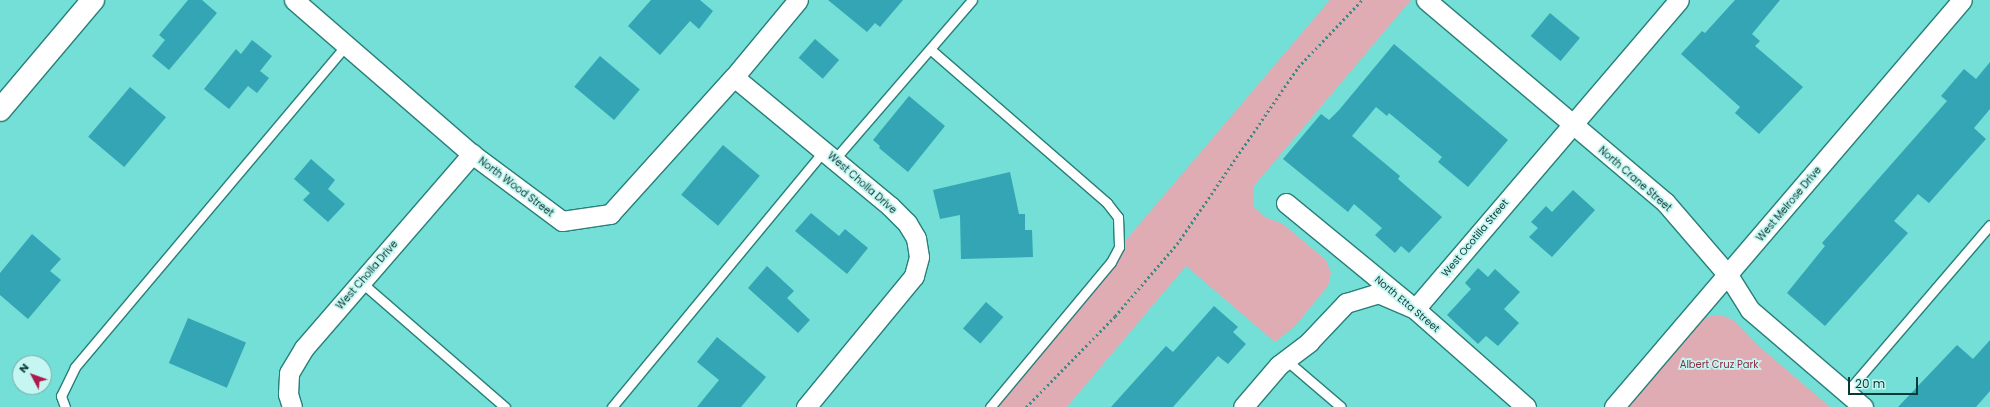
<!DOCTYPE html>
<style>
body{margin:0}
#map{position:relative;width:1990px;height:407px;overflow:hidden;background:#73dfd6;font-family:Poppins,sans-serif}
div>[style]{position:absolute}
.green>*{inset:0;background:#e0acb4}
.building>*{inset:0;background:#33a5b5;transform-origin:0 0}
.path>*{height:2.5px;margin-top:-1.25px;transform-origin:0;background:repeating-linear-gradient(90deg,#3c8a84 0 2px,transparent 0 5px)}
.roads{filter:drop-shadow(1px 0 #297f79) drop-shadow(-1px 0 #297f79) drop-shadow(0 1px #297f79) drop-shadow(0 -1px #297f79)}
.lane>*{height:9px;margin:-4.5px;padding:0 4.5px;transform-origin:4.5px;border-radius:4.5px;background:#fff}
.street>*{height:19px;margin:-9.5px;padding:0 9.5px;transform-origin:9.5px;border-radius:9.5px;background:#fff}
.secondary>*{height:22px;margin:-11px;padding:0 11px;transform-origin:11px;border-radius:11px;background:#fff}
span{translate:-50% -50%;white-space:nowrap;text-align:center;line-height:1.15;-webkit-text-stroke:3.5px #c5f6f1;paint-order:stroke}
.street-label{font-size:10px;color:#073936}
.park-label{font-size:10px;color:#882c43}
.north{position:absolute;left:12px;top:355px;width:40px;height:40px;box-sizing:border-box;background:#c5f6f1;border:1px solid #79aaa6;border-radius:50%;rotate:311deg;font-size:11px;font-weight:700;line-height:16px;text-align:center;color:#073936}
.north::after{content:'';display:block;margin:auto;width:14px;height:18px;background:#ac194b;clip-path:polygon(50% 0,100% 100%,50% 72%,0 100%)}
.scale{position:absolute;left:1848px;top:377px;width:70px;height:18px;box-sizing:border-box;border:2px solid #073936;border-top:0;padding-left:5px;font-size:12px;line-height:14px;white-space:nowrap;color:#073936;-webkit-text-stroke:3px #c5f6f1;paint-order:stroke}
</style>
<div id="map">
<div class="green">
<i style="clip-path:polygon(1330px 0,1411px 0,1253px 187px,1253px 206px,1265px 217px,1283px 224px,1326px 260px,1331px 273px,1328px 286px,1295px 326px,1275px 342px,1186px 266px,1067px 407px,984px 407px)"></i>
<i style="clip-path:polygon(1712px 315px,1724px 316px,1735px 321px,1754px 342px,1830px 407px,1627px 407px,1703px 320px)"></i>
</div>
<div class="building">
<i style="clip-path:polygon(188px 0,202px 0,217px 13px,169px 70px,152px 56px,165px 40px,159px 35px)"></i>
<i style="clip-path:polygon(651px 0,700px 0,713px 11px,699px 29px,690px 21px,660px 55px,628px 26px)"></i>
<i style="clip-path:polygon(828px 0,903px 0,880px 27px,875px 23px,867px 32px)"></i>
<i style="clip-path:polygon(1735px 0,1780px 0,1752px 34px,1760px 41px,1755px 46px,1803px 87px,1759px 134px,1735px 113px,1740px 107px,1681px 54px,1702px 31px,1705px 33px)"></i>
<i style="left:1550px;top:13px;width:39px;height:30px;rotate:40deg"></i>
<i style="left:815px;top:39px;width:32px;height:25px;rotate:41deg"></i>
<i style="clip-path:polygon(252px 40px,272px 56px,260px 71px,269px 78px,257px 93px,248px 86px,229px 109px,204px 89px,236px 49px,241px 54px)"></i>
<i style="clip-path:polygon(1394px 44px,1508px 140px,1468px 187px,1438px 162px,1442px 157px,1389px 113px,1387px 116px,1376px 107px,1352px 136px,1400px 176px,1398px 179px,1442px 217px,1409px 253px,1401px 246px,1395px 253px,1375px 235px,1382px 228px,1354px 204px,1348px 212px,1283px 159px,1321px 114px,1329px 120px,1339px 110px)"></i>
<i style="left:600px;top:56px;width:52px;height:40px;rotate:40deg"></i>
<i style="clip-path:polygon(1990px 62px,1990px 109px,1974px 128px,1986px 139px,1929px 203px,1918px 194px,1894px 221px,1908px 233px,1825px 326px,1787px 293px,1825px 246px,1822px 243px,1947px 101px,1941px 96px,1964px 69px,1976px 79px)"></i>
<i style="left:130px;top:87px;width:47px;height:65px;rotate:40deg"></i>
<i style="clip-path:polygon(909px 96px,945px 126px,908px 172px,879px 148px,880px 146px,873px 140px)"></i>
<i style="left:723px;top:145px;width:48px;height:65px;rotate:40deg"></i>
<i style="clip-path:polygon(311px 159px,335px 180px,328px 189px,345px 204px,328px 222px,303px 200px,310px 193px,294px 179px)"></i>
<i style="clip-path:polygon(1010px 172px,1019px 214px,1025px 214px,1025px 230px,1032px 230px,1033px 257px,961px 259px,960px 215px,940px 219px,933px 190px)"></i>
<i style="clip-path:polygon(1573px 190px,1595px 210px,1552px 257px,1529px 237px,1538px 228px,1531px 222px,1546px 206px,1552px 212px)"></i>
<i style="clip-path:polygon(811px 213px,839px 236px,845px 229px,868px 248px,847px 274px,795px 231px)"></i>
<i style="clip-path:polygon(32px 234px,61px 259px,50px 271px,61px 280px,28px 319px,0 295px,0 273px)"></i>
<i style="clip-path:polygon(767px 266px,794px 291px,787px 298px,810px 320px,798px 333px,748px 288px)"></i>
<i style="clip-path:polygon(1478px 268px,1488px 277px,1495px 269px,1520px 292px,1504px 309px,1519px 323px,1498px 346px,1486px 336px,1478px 344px,1447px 315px,1471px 289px,1465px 283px)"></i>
<i style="left:986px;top:302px;width:23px;height:35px;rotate:41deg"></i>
<i style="clip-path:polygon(1214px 306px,1238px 327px,1233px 332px,1246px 344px,1228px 364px,1218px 356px,1173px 407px,1111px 407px,1166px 346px,1173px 352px)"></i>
<i style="left:188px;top:318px;width:63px;height:49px;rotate:23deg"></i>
<i style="clip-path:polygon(717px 337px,766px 377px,741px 407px,697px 407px,719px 380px,697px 362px)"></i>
<i style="clip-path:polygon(1990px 340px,1990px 391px,1976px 407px,1898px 407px,1957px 345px,1973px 359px)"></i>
</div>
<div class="path">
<i style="left:1026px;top:407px;width:127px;rotate:-45.6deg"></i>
<i style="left:1115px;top:316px;width:95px;rotate:-49.3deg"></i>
<i style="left:1177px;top:244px;width:214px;rotate:-55.6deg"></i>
<i style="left:1298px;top:67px;width:93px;rotate:-46.3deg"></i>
</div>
<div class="roads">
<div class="lane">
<i style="left:930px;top:49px;width:235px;rotate:41deg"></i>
<i style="left:1107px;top:203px;width:18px;rotate:52deg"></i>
<i style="left:1118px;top:217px;width:30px;rotate:88deg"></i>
<i style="left:1119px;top:247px;width:17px;rotate:118deg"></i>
<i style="left:1111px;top:262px;width:189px;rotate:129.8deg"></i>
<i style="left:834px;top:160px;width:211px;rotate:-49.2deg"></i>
<i style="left:361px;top:282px;width:191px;rotate:41deg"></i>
<i style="left:1286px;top:360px;width:72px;rotate:40.5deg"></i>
<i style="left:1846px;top:393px;width:221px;rotate:-49.4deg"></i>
<i style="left:65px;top:407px;width:12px;rotate:-110deg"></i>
<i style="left:61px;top:396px;width:32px;rotate:-64deg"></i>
<i style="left:75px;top:367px;width:421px;rotate:-49.9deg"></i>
<i style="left:612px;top:407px;width:332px;rotate:-50.4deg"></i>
</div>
<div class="street">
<i style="left:294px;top:0;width:235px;rotate:40.9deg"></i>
<i style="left:472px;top:154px;width:112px;rotate:36.7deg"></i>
<i style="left:562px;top:221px;width:49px;rotate:-8.3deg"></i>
<i style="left:610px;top:214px;width:185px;rotate:-47.9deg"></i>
<i style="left:734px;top:77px;width:100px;rotate:-50.3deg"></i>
<i style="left:1426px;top:0;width:313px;rotate:40.2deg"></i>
<i style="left:1665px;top:202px;width:96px;rotate:49.2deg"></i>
<i style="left:1728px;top:275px;width:41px;rotate:57.8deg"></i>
<i style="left:1750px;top:310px;width:149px;rotate:40.6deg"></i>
<i style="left:734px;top:77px;width:202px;rotate:39.6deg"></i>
<i style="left:890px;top:206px;width:24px;rotate:45deg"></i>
<i style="left:907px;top:223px;width:17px;rotate:59deg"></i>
<i style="left:916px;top:238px;width:19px;rotate:81deg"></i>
<i style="left:919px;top:257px;width:20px;rotate:105deg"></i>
<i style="left:914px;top:276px;width:170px;rotate:129.5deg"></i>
<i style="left:1286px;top:203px;width:167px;rotate:39.4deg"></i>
<i style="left:1415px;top:309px;width:148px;rotate:41.4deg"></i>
<i style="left:292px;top:407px;width:14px;rotate:-107deg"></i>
<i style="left:288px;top:394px;width:21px;rotate:-87deg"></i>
<i style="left:289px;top:373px;width:29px;rotate:-59deg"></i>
<i style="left:304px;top:348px;width:257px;rotate:-49.1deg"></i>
<i style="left:1243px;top:407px;width:55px;rotate:-49.4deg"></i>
<i style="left:1279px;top:365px;width:38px;rotate:-37deg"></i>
<i style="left:1309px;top:342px;width:54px;rotate:-46.5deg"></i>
<i style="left:1346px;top:303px;width:34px;rotate:-17deg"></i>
<i style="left:1378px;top:293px;width:40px;rotate:23.4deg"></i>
<i style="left:1415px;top:309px;width:406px;rotate:-49.5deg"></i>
<i style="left:1614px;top:407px;width:535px;rotate:-49.47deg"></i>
</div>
<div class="secondary">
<i style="left:0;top:110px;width:144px;rotate:-49.8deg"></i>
</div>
</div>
<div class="street-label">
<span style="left:1635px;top:179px;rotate:41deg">North Crane Street</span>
<span style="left:862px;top:183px;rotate:41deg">West Cholla Drive</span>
<span style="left:516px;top:187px;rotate:37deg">North Wood Street</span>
<span style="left:1789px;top:204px;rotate:-50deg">West Melrose Drive</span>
<span style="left:1475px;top:238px;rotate:-50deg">West Ocotilla Street</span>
<span style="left:367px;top:275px;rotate:-49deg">West Cholla Drive</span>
<span style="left:1407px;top:304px;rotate:40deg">North Etta Street</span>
</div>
<div class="park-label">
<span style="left:1719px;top:365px">Albert Cruz Park</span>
</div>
<div class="north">N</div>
<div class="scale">20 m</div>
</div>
